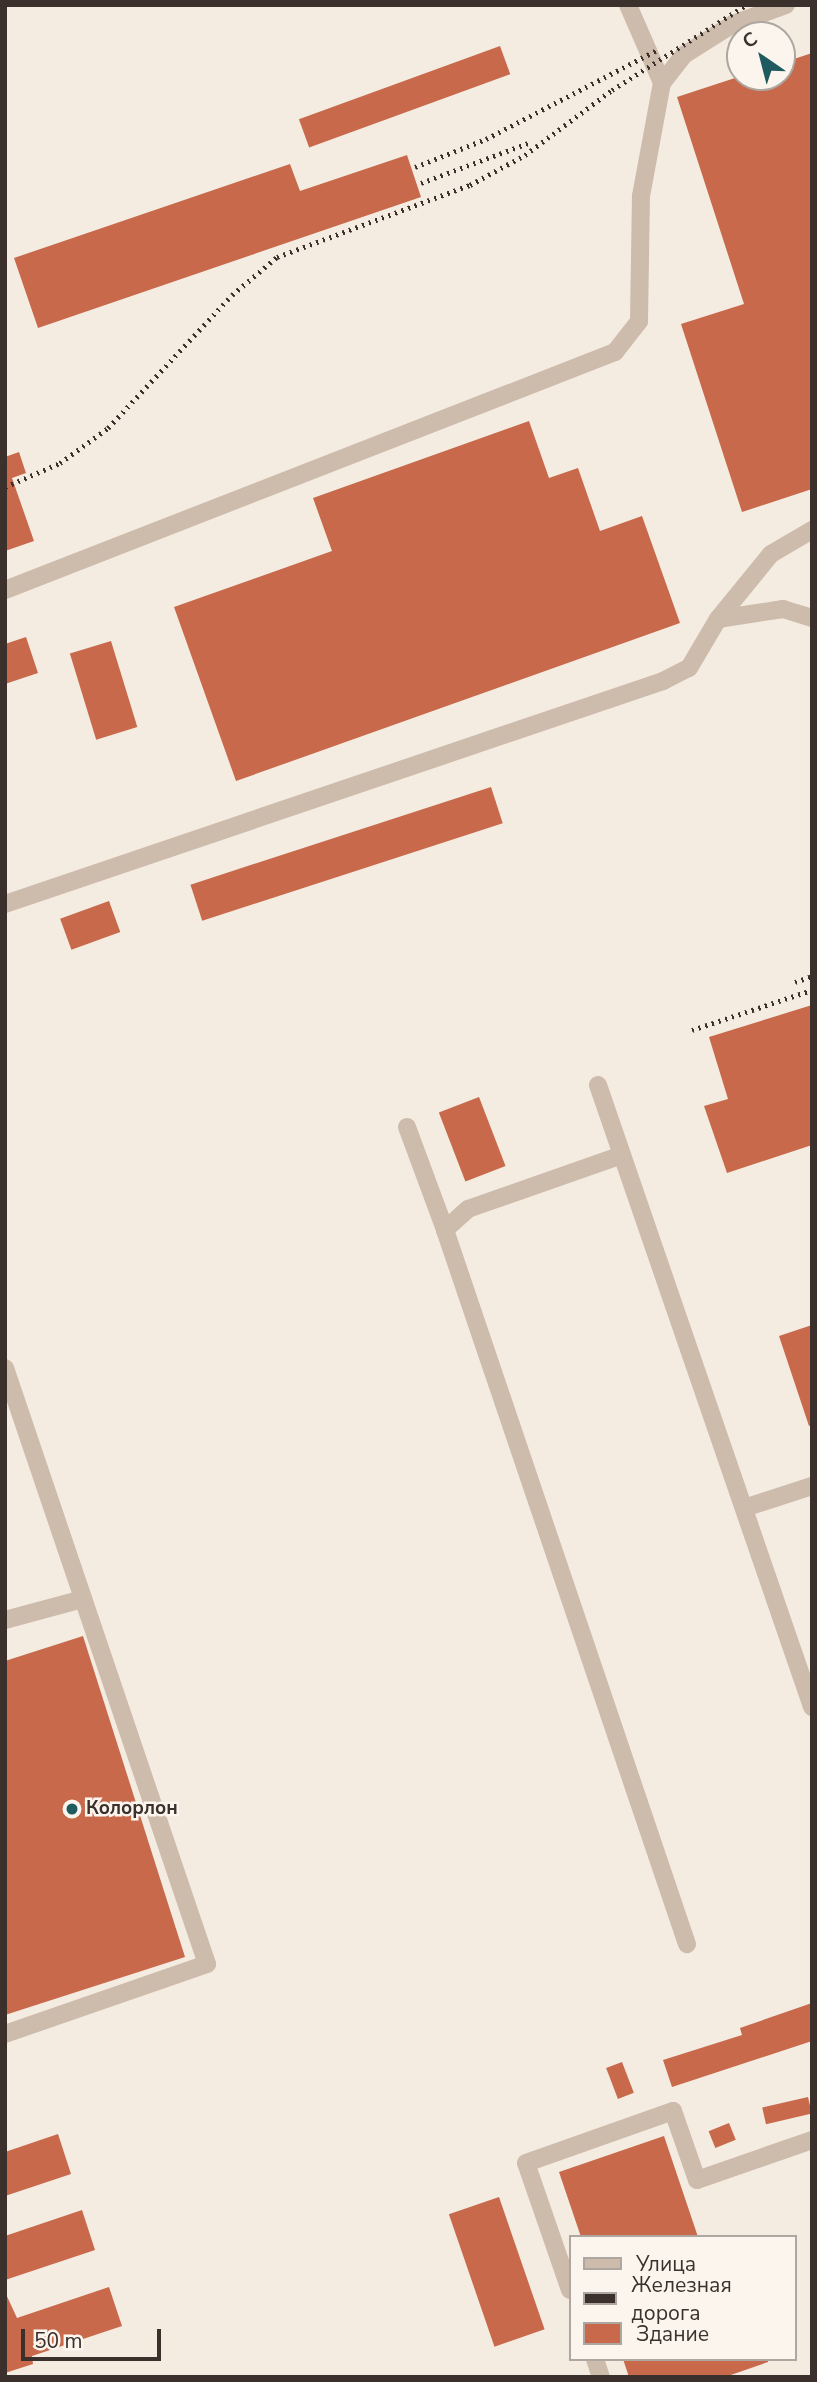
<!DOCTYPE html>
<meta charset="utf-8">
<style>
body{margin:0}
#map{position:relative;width:817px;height:2382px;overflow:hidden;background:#f4ebe1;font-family:"Nunito Sans",sans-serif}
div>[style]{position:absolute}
.building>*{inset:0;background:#c8694b;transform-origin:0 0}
.minor>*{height:18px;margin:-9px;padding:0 9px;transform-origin:9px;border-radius:9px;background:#cdbbac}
.rail>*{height:5px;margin-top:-2.5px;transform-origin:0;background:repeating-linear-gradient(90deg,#3b302b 0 2px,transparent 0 7px)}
.dots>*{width:19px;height:19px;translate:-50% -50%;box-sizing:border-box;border:4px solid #fbf5ee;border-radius:50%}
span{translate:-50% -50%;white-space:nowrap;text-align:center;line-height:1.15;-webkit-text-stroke:5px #fbf5ee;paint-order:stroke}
.poi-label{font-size:19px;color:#3b302b;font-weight:700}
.left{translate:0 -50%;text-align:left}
.frame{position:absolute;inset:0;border:7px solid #3b302b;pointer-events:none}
.legend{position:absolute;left:569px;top:2235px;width:228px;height:126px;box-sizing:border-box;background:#fbf5ee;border:2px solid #aea6a0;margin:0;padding:9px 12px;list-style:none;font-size:21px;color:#3b302b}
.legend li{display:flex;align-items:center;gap:14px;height:35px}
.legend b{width:35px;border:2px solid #aea6a0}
.north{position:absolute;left:726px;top:21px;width:70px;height:70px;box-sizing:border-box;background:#fbf5ee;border:2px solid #aea6a0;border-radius:50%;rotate:325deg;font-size:19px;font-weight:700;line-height:28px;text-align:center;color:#3b302b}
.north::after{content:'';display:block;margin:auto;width:24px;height:32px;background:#1f5a5e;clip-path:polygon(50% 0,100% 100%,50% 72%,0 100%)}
.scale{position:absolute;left:21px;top:2329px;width:140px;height:32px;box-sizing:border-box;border:4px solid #3b302b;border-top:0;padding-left:9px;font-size:21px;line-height:24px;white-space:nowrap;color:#3b302b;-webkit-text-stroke:5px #fbf5ee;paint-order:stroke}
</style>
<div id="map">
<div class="building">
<i style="left:500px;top:46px;width:30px;height:214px;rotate:70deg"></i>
<i style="clip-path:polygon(812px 53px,812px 489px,742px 512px,681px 324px,744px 304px,677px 97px,738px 77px,782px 77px,782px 63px)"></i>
<i style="clip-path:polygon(407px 155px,421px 197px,38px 328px,14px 258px,290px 164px,300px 191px)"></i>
<i style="clip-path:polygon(529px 421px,549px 478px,578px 468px,600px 531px,642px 516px,680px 623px,236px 781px,174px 607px,332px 551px,313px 498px)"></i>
<i style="clip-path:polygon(19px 452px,26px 473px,12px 478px,34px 541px,5px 551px,5px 457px)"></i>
<i style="clip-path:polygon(26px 637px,38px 673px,5px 684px,5px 644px)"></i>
<i style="left:111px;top:641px;width:90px;height:43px;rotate:73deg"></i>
<i style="left:491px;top:787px;width:38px;height:316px;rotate:72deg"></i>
<i style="left:109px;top:901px;width:33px;height:52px;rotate:70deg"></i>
<i style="clip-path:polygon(812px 1005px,812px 1145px,727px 1173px,704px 1106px,728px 1099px,709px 1037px)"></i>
<i style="left:479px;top:1097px;width:74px;height:43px;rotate:69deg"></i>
<i style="clip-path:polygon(812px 1325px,812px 1425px,809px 1426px,779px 1336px)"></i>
<i style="clip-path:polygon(83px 1636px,185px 1957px,5px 2015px,5px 1661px)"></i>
<i style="clip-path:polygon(812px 2003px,812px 2041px,672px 2087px,663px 2060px,742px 2035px,740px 2028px)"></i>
<i style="left:622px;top:2062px;width:33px;height:17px;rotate:69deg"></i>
<i style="left:808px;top:2097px;width:17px;height:47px;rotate:77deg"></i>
<i style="left:729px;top:2123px;width:18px;height:22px;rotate:68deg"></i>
<i style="clip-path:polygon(58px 2134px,71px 2174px,5px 2196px,5px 2152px)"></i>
<i style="clip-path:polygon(664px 2136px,698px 2237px,581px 2237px,559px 2172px)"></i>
<i style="left:499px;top:2197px;width:140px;height:53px;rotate:71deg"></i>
<i style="clip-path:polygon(82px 2210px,95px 2250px,5px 2280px,5px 2236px)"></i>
<i style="clip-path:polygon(109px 2287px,122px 2326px,32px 2356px,33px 2364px,5px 2373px,5px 2292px,17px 2318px)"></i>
<i style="clip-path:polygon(623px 2359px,768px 2359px,768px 2362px,725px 2377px,629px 2377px)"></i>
</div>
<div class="minor">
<i style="left:628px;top:5px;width:85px;rotate:66.4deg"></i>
<i style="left:5px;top:590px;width:655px;rotate:-21.31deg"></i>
<i style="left:615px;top:352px;width:39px;rotate:-52deg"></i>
<i style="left:639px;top:321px;width:125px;rotate:-89.1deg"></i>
<i style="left:641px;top:196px;width:115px;rotate:-79.5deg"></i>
<i style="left:662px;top:83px;width:36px;rotate:-52deg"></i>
<i style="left:684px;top:55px;width:58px;rotate:-32.3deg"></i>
<i style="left:733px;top:24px;width:56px;rotate:-19.7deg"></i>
<i style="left:718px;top:619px;width:66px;rotate:-8.7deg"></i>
<i style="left:783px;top:609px;width:30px;rotate:17deg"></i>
<i style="left:5px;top:904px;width:695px;rotate:-18.72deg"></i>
<i style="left:663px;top:681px;width:29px;rotate:-27deg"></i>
<i style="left:689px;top:668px;width:57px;rotate:-59.4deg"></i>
<i style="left:718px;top:619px;width:84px;rotate:-50.8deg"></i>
<i style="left:771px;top:554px;width:48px;rotate:-30.3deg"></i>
<i style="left:598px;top:1085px;width:658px;rotate:71.01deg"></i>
<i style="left:407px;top:1127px;width:110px;rotate:69.7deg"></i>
<i style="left:622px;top:1155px;width:163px;rotate:160.7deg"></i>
<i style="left:468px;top:1209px;width:31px;rotate:138deg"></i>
<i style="left:445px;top:1230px;width:754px;rotate:71.28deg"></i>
<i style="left:5px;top:1368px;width:629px;rotate:71.28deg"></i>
<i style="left:207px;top:1964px;width:214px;rotate:160.9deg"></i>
<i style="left:744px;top:1508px;width:71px;rotate:-17.9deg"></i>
<i style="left:5px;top:1620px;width:81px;rotate:-15.1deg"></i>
<i style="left:570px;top:2290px;width:134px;rotate:-109.1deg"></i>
<i style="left:526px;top:2163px;width:156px;rotate:-19.5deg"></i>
<i style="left:673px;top:2111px;width:73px;rotate:70.8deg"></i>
<i style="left:697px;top:2180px;width:122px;rotate:-19.2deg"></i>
<i style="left:595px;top:2359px;width:19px;rotate:72deg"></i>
</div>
<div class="rail">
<i style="left:415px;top:167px;width:76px;rotate:-21.5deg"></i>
<i style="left:486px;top:139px;width:195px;rotate:-27.5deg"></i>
<i style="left:421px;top:183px;width:117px;rotate:-20.4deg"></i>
<i style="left:5px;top:487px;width:60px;rotate:-23.6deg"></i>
<i style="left:60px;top:463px;width:59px;rotate:-36.1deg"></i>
<i style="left:108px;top:428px;width:182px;rotate:-47deg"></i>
<i style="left:232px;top:295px;width:59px;rotate:-40.2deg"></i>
<i style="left:277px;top:257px;width:206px;rotate:-20.5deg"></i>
<i style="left:470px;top:185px;width:63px;rotate:-28.6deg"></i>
<i style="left:525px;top:155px;width:109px;rotate:-36.8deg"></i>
<i style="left:612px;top:90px;width:159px;rotate:-32.4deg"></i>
<i style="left:795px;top:982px;width:18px;rotate:-19deg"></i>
<i style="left:692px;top:1030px;width:126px;rotate:-18.4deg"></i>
</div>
<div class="dots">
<i style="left:72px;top:1809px;background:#1f5a5e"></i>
</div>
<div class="poi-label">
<span class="left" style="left:86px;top:1809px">Колорлон</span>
</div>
<div class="frame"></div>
<ul class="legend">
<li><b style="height:9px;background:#cdbbac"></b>Улица</li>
<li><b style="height:9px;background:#3b302b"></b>Железная дорога</li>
<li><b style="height:19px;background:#c8694b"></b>Здание</li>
</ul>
<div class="north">С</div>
<div class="scale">50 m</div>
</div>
